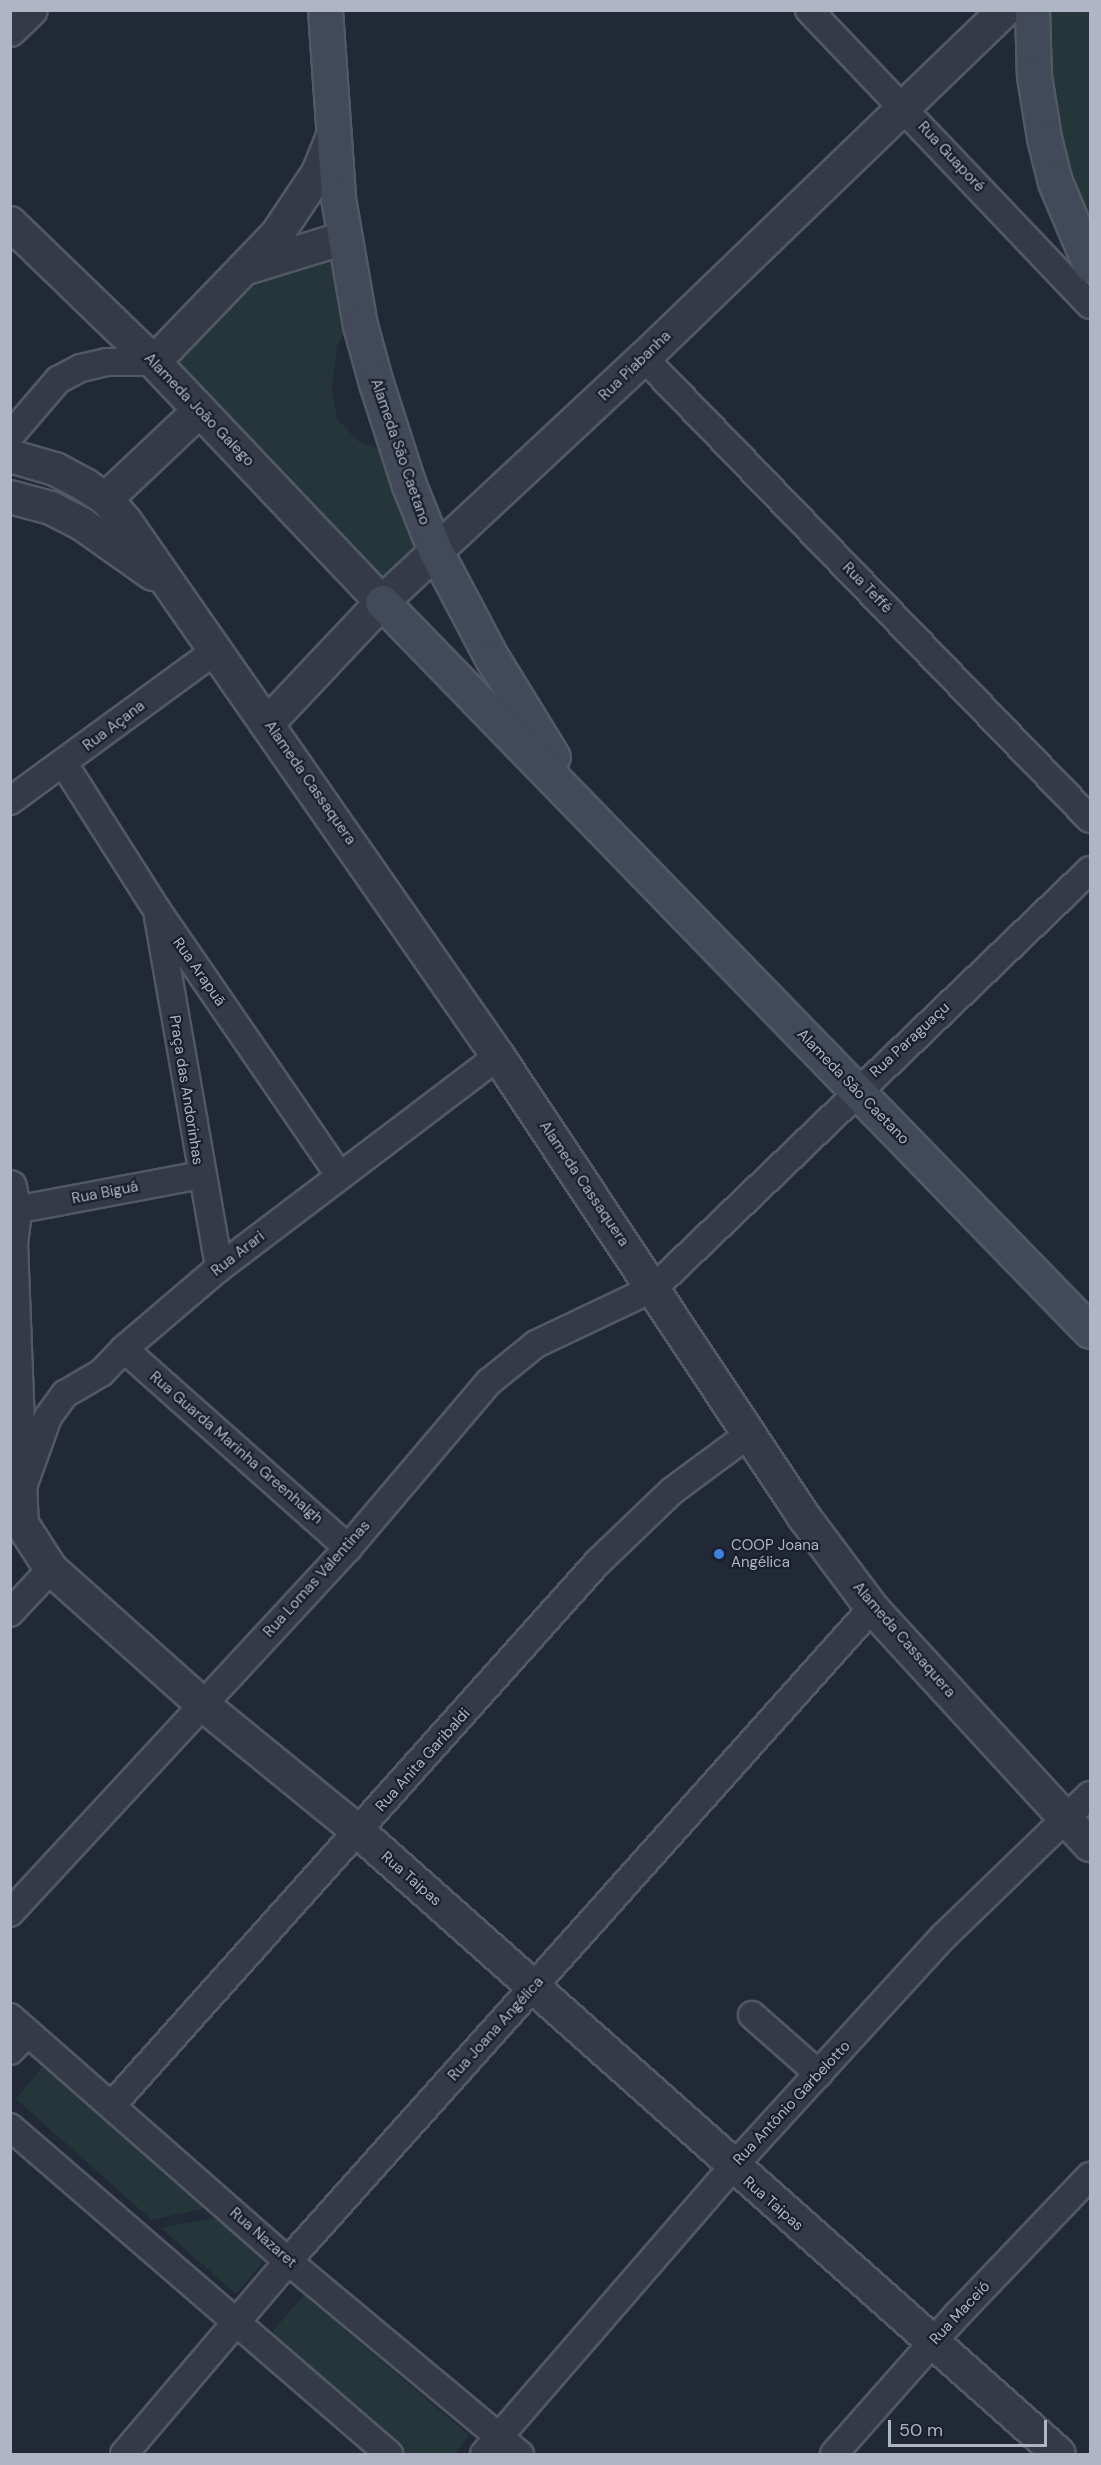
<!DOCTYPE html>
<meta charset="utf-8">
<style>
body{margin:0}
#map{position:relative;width:1101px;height:2465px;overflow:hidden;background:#212937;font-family:"DM Sans",sans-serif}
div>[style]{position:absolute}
.green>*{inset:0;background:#243639}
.roads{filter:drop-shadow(2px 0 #525865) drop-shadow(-2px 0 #525865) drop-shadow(0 2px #525865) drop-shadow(0 -2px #525865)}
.minor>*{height:26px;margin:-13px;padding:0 13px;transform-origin:13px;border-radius:13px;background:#343b47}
.tertiary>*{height:32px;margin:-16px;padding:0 16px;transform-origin:16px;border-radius:16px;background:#343b47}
.secondary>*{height:33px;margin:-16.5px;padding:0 16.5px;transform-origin:16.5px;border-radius:16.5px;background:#424a5a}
.dots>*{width:16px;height:16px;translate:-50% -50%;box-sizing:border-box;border:3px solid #1a202c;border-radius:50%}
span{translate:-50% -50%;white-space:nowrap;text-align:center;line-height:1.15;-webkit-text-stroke:4.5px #1a202c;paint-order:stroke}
.street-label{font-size:15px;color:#afb5c4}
.poi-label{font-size:15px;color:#afb5c4}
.left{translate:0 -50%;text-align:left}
.frame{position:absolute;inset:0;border:12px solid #afb5c4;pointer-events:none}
.scale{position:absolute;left:888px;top:2420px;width:159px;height:27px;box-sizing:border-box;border:3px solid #afb5c4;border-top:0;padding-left:8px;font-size:18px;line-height:21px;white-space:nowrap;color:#afb5c4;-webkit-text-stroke:4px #1a202c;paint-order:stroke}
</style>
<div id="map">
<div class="green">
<i style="clip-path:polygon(1042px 11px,1090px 11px,1090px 244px,1057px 166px)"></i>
<i style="clip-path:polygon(339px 246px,354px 317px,337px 346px,332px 388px,337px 419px,358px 441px,393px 455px,428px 552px,383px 593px,166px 359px,249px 274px)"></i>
<i style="clip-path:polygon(52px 2055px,222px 2204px,152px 2220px,16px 2099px)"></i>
<i style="clip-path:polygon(232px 2214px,274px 2249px,236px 2294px,161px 2228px)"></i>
<i style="clip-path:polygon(304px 2295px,469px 2435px,455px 2454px,403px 2454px,273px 2342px,271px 2333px)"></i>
</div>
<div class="roads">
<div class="minor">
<i style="left:809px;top:10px;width:407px;rotate:46.4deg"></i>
<i style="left:644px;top:358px;width:641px;rotate:45.95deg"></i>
<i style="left:10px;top:436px;width:74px;rotate:-49.4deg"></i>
<i style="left:58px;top:380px;width:26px;rotate:-28deg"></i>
<i style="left:81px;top:368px;width:26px;rotate:-13deg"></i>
<i style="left:106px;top:362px;width:48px"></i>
<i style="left:64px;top:764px;width:173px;rotate:57.5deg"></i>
<i style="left:157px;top:910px;width:323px;rotate:55.5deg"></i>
<i style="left:10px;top:801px;width:255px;rotate:-36.2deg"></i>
<i style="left:158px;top:917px;width:356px;rotate:80.1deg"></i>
<i style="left:10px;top:1211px;width:193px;rotate:-10.7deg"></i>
<i style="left:124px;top:1349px;width:300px;rotate:41.6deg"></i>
<i style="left:25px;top:1481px;width:68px;rotate:-70.2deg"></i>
<i style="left:48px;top:1417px;width:29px;rotate:-54deg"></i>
<i style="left:65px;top:1394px;width:42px;rotate:-30.3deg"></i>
<i style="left:101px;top:1373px;width:33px;rotate:-46deg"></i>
<i style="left:124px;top:1349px;width:125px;rotate:-40.5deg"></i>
<i style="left:219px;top:1268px;width:350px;rotate:-37.2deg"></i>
<i style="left:10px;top:1613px;width:60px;rotate:-47deg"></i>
<i style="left:10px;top:1913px;width:497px;rotate:-47.2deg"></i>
<i style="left:348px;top:1548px;width:218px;rotate:-49.7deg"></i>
<i style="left:489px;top:1382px;width:60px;rotate:-39deg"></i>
<i style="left:536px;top:1344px;width:131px;rotate:-25.4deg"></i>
<i style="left:654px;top:1288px;width:604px;rotate:-43.79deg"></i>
<i style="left:752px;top:2015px;width:89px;rotate:41.4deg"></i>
<i style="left:10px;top:2017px;width:370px;rotate:41.3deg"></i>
<i style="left:288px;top:2261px;width:302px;rotate:39.8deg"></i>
<i style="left:10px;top:2051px;width:24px;rotate:-45deg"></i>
<i style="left:113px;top:2104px;width:727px;rotate:-48.18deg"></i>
<i style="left:598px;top:1562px;width:103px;rotate:-43.8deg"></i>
<i style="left:672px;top:1491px;width:96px;rotate:-36.5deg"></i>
<i style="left:10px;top:2127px;width:501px;rotate:40.79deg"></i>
<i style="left:124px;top:2454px;width:253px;rotate:-49.6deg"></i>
<i style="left:288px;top:2261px;width:876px;rotate:-48.19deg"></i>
<i style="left:484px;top:2454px;width:379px;rotate:-49.1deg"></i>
<i style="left:732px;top:2168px;width:314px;rotate:-47.6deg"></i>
<i style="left:944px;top:1936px;width:203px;rotate:-44deg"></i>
<i style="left:834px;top:2454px;width:187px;rotate:-48.5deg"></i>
<i style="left:958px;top:2314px;width:191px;rotate:-46.3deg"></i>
</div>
<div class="tertiary">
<i style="left:10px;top:30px;width:29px;rotate:-44deg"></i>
<i style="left:10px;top:223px;width:200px;rotate:44deg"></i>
<i style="left:154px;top:362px;width:331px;rotate:46.5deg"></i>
<i style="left:250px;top:267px;width:98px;rotate:-17.1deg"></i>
<i style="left:154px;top:362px;width:179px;rotate:-46.1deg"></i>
<i style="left:278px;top:233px;width:72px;rotate:-56.3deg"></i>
<i style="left:318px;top:173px;width:40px;rotate:-68deg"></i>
<i style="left:10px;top:456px;width:47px;rotate:16.1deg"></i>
<i style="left:55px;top:469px;width:34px;rotate:28deg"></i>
<i style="left:85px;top:485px;width:25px;rotate:34deg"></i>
<i style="left:106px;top:499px;width:29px;rotate:49deg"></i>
<i style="left:125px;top:521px;width:652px;rotate:55.12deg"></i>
<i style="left:498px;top:1056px;width:553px;rotate:56.42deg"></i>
<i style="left:804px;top:1517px;width:114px;rotate:53.2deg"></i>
<i style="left:872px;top:1608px;width:322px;rotate:47.4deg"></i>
<i style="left:10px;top:497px;width:42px;rotate:15deg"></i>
<i style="left:51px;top:508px;width:35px;rotate:27deg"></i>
<i style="left:82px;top:524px;width:87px;rotate:35.2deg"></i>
<i style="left:106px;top:499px;width:128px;rotate:-43.4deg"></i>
<i style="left:268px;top:723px;width:166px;rotate:-46.7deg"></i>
<i style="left:382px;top:602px;width:358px;rotate:-43deg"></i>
<i style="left:644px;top:358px;width:501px;rotate:-43.95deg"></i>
<i style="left:10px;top:1187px;width:25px;rotate:78deg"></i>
<i style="left:15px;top:1211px;width:32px;rotate:97deg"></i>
<i style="left:11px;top:1243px;width:281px;rotate:87.8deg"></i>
<i style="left:22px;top:1524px;width:54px;rotate:57.2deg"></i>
<i style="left:51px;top:1569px;width:203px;rotate:41.8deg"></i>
<i style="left:202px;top:1704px;width:203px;rotate:39.2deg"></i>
<i style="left:359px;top:1832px;width:936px;rotate:41.62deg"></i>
</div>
<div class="secondary">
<i style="left:325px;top:10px;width:188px;rotate:86deg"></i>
<i style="left:338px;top:198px;width:129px;rotate:80.2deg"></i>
<i style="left:360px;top:325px;width:60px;rotate:74.6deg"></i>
<i style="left:376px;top:383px;width:107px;rotate:72.1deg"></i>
<i style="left:409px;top:485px;width:72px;rotate:68.1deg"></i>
<i style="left:436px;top:552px;width:120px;rotate:62.2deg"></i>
<i style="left:492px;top:658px;width:116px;rotate:58.4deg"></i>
<i style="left:1032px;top:10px;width:66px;rotate:88.3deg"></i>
<i style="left:1034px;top:76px;width:63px;rotate:80.8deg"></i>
<i style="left:1044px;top:138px;width:45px;rotate:76deg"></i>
<i style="left:1055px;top:182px;width:90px;rotate:67.1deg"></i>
<i style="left:382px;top:602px;width:1016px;rotate:45.84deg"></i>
</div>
</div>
<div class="dots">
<i style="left:719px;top:1554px;background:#3f7fe0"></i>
</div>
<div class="street-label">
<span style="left:951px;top:157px;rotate:47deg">Rua Guaporé</span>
<span style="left:635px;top:366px;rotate:-44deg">Rua Piabanha</span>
<span style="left:199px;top:410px;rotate:46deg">Alameda João Galego</span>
<span style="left:400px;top:452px;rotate:71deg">Alameda São Caetano</span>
<span style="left:867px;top:588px;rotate:46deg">Rua Teffé</span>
<span style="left:114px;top:726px;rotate:-37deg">Rua Açana</span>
<span style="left:310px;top:783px;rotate:55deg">Alameda Cassaquera</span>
<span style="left:199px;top:972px;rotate:55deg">Rua Arapuã</span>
<span style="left:910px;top:1040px;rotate:-43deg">Rua Paraguaçu</span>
<span style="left:853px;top:1087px;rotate:46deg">Alameda São Caetano</span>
<span style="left:186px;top:1090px;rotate:81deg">Praça das Andorinhas</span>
<span style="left:584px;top:1184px;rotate:56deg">Alameda Cassaquera</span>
<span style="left:105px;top:1193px;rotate:-11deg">Rua Biguá</span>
<span style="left:238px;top:1254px;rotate:-38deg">Rua Arari</span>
<span style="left:236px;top:1448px;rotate:41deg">Rua Guarda Marinha Greenhalgh</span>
<span style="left:317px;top:1579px;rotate:-48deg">Rua Lomas Valentinas</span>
<span style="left:904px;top:1640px;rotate:49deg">Alameda Cassaquera</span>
<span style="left:423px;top:1760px;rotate:-48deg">Rua Anita Garibaldi</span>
<span style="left:411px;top:1879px;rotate:41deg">Rua Taipas</span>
<span style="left:496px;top:2029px;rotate:-48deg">Rua Joana Angélica</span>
<span style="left:792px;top:2103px;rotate:-47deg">Rua Antônio Garbelotto</span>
<span style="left:773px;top:2204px;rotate:41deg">Rua Taipas</span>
<span style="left:263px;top:2238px;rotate:41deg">Rua Nazaret</span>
<span style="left:960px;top:2313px;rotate:-47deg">Rua Maceió</span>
</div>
<div class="poi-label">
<span class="left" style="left:731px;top:1554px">COOP Joana<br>Angélica</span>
</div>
<div class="frame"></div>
<div class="scale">50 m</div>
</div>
